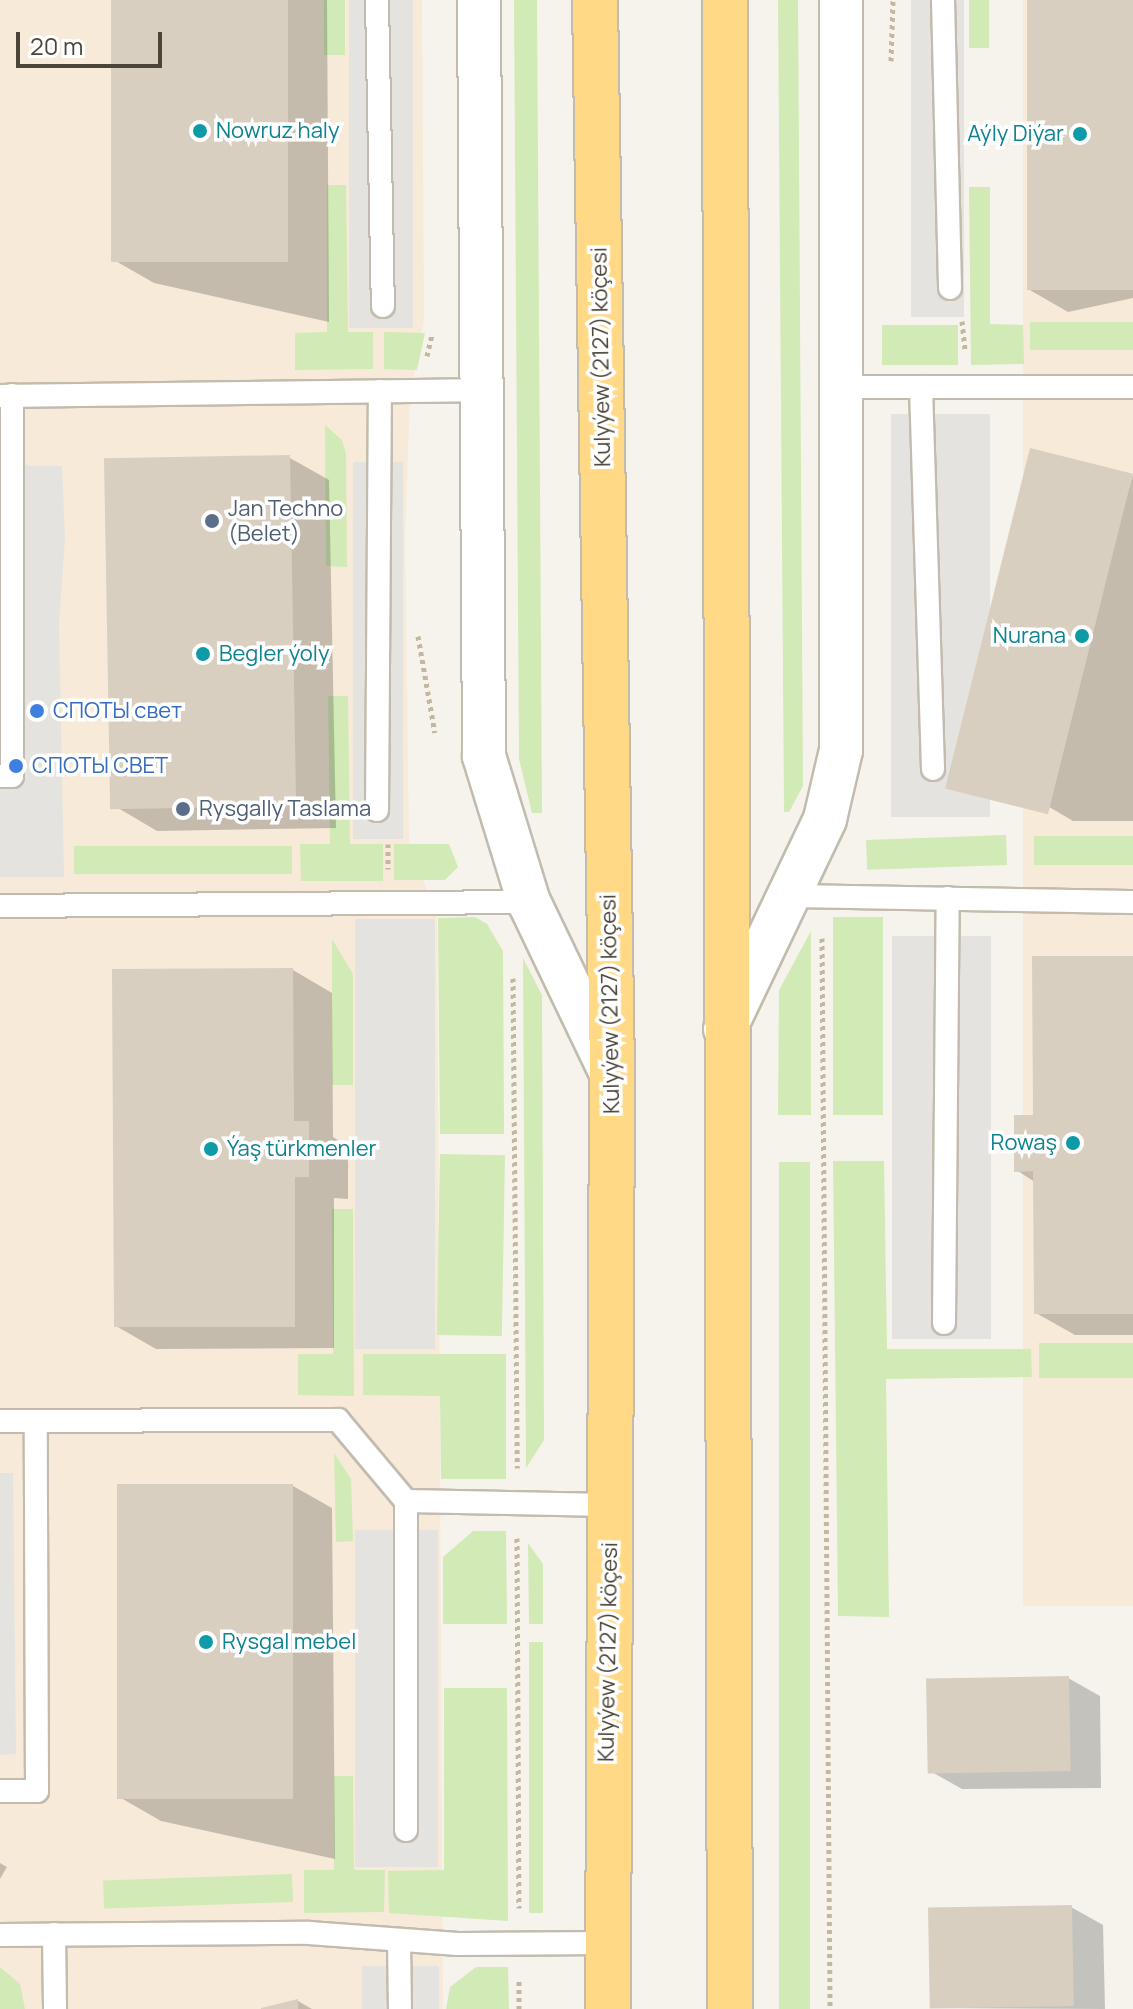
<!DOCTYPE html>
<meta charset="utf-8">
<style>
body{margin:0}
#map{position:relative;width:1133px;height:2009px;overflow:hidden;background:#f6f3ec;font-family:Manrope,sans-serif}
div>[style]{position:absolute}
.commercial>*{inset:0;background:#f7ead8;transform-origin:0 0}
.green>*{inset:0;background:#d2eab5;transform-origin:0 0}
.parking>*{inset:0;background:#e5e3e0;transform-origin:0 0}
.shadow>*{inset:0;background:#0003;transform-origin:0 0}
.building>*{inset:0;background:#d8cfc1;transform-origin:0 0}
.path>*{height:5px;margin-top:-2.5px;transform-origin:0;background:repeating-linear-gradient(90deg,#c4b79f 0 4px,transparent 0 8px)}
.roads{filter:drop-shadow(2px 0 #c2bbae) drop-shadow(-2px 0 #c2bbae) drop-shadow(0 2px #c2bbae) drop-shadow(0 -2px #c2bbae)}
.service>*{height:22px;margin:-11px;padding:0 11px;transform-origin:11px;border-radius:11px;background:#fff}
.minor>*{height:42px;margin:-21px;padding:0 21px;transform-origin:21px;border-radius:21px;background:#fff}
.trunk>*{height:44px;margin:-22px;padding:0 22px;transform-origin:22px;border-radius:22px;background:#ffd985}
.dots>*{width:22px;height:22px;translate:-50% -50%;box-sizing:border-box;border:4px solid #fff;border-radius:50%}
span{translate:-50% -50%;white-space:nowrap;text-align:center;line-height:1.15;-webkit-text-stroke:7px #fff;paint-order:stroke}
.culture-label{font-size:22px;color:#0d838f}
.left{translate:0 -50%;text-align:left}
.right{translate:-100% -50%;text-align:right}
.street-label{font-size:22px;color:#4b4439}
.service-label{font-size:22px;color:#4e5e75}
.shop-label{font-size:22px;color:#366cbe}
.scale{position:absolute;left:16px;top:32px;width:146px;height:36px;box-sizing:border-box;border:4px solid #4b4439;border-top:0;padding-left:10px;font-size:24px;line-height:28px;white-space:nowrap;color:#4b4439;-webkit-text-stroke:6px #fff;paint-order:stroke}
</style>
<div id="map">
<div class="commercial">
<i style="clip-path:polygon(0 0,422px 0,424px 320px,410px 396px,405px 537px,409px 841px,437px 918px,443px 2009px,0 2009px)"></i>
<i style="left:1023px;top:0;width:110px;height:1606px"></i>
</div>
<div class="green">
<i style="left:324px;top:0;width:21px;height:55px"></i>
<i style="clip-path:polygon(514px 0,537px 0,542px 813px,532px 813px,519px 759px)"></i>
<i style="clip-path:polygon(778px 0,798px 0,803px 786px,789px 812px,784px 812px)"></i>
<i style="left:969px;top:0;width:20px;height:48px"></i>
<i style="clip-path:polygon(327px 185px,346px 185px,348px 332px,373px 332px,373px 369px,295px 370px,295px 333px,327px 332px)"></i>
<i style="clip-path:polygon(969px 187px,990px 187px,990px 324px,1023px 325px,1024px 364px,971px 365px)"></i>
<i style="left:1133px;top:322px;width:28px;height:103px;rotate:90deg"></i>
<i style="left:882px;top:325px;width:76px;height:40px"></i>
<i style="clip-path:polygon(384px 332px,425px 333px,417px 370px,384px 369px)"></i>
<i style="clip-path:polygon(325px 425px,342px 440px,346px 454px,347px 567px,326px 566px)"></i>
<i style="clip-path:polygon(328px 696px,348px 696px,350px 844px,383px 844px,383px 881px,301px 881px,300px 844px,330px 844px)"></i>
<i style="left:1006px;top:835px;width:30px;height:140px;rotate:88deg"></i>
<i style="left:1133px;top:836px;width:29px;height:99px;rotate:90deg"></i>
<i style="clip-path:polygon(394px 844px,449px 844px,458px 867px,445px 880px,394px 880px)"></i>
<i style="left:292px;top:846px;width:28px;height:218px;rotate:90deg"></i>
<i style="clip-path:polygon(475px 917px,487px 924px,503px 951px,504px 1134px,440px 1134px,438px 918px)"></i>
<i style="left:833px;top:917px;width:50px;height:198px"></i>
<i style="clip-path:polygon(811px 931px,811px 1115px,778px 1115px,779px 990px)"></i>
<i style="clip-path:polygon(332px 939px,353px 974px,353px 1085px,332px 1085px)"></i>
<i style="clip-path:polygon(523px 958px,542px 995px,544px 1440px,526px 1468px)"></i>
<i style="left:440px;top:1154px;width:65px;height:181px;rotate:1deg"></i>
<i style="clip-path:polygon(833px 1161px,884px 1161px,887px 1349px,1031px 1349px,1032px 1377px,886px 1379px,889px 1617px,838px 1616px)"></i>
<i style="left:779px;top:1162px;width:31px;height:847px"></i>
<i style="clip-path:polygon(332px 1209px,353px 1209px,354px 1396px,298px 1395px,298px 1354px,333px 1354px)"></i>
<i style="left:1039px;top:1343px;width:94px;height:35px"></i>
<i style="clip-path:polygon(363px 1354px,506px 1354px,506px 1479px,441px 1479px,440px 1396px,363px 1395px)"></i>
<i style="clip-path:polygon(334px 1453px,351px 1479px,353px 1541px,336px 1542px)"></i>
<i style="clip-path:polygon(473px 1531px,506px 1531px,507px 1624px,443px 1624px,443px 1557px)"></i>
<i style="clip-path:polygon(528px 1543px,543px 1564px,543px 1624px,529px 1624px)"></i>
<i style="left:529px;top:1642px;width:14px;height:271px"></i>
<i style="clip-path:polygon(444px 1688px,507px 1688px,508px 1921px,389px 1913px,388px 1871px,444px 1870px)"></i>
<i style="clip-path:polygon(334px 1776px,353px 1776px,354px 1870px,385px 1870px,384px 1912px,304px 1913px,304px 1870px,334px 1870px)"></i>
<i style="left:292px;top:1874px;width:28px;height:189px;rotate:88deg"></i>
<i style="clip-path:polygon(0 1967px,20px 1984px,25px 2009px,0 2009px)"></i>
<i style="clip-path:polygon(476px 1967px,508px 1967px,509px 2009px,446px 2009px,450px 1987px)"></i>
</div>
<div class="parking">
<i style="left:349px;top:0;width:64px;height:328px"></i>
<i style="left:911px;top:0;width:53px;height:317px"></i>
<i style="left:891px;top:414px;width:99px;height:403px"></i>
<i style="clip-path:polygon(0 456px,30px 466px,62px 466px,65px 539px,59px 624px,64px 877px,0 877px)"></i>
<i style="left:403px;top:462px;width:377px;height:50px;rotate:90deg"></i>
<i style="left:355px;top:919px;width:80px;height:430px"></i>
<i style="left:991px;top:936px;width:403px;height:99px;rotate:90deg"></i>
<i style="clip-path:polygon(0 1473px,13px 1473px,16px 1754px,0 1755px)"></i>
<i style="left:438px;top:1530px;width:337px;height:83px;rotate:90deg"></i>
<i style="left:362px;top:1966px;width:77px;height:43px"></i>
</div>
<div class="shadow">
<i style="clip-path:polygon(113px 0,327px 0,329px 322px,154px 283px,114px 260px)"></i>
<i style="clip-path:polygon(1029px 0,1133px 0,1133px 298px,1068px 312px,1028px 289px)"></i>
<i style="clip-path:polygon(290px 458px,329px 480px,336px 828px,157px 831px,118px 808px)"></i>
<i style="clip-path:polygon(1133px 475px,1133px 821px,1073px 821px,1034px 798px)"></i>
<i style="clip-path:polygon(1133px 958px,1133px 1335px,1075px 1335px,1036px 1313px,1035px 1182px,1016px 1170px)"></i>
<i style="clip-path:polygon(293px 970px,332px 993px,333px 1137px,348px 1146px,348px 1199px,334px 1198px,334px 1348px,156px 1349px,116px 1326px)"></i>
<i style="clip-path:polygon(293px 1486px,332px 1508px,335px 1859px,161px 1821px,121px 1798px)"></i>
<i style="clip-path:polygon(1068px 1678px,1100px 1696px,1101px 1788px,962px 1789px,930px 1771px)"></i>
<i style="left:0;top:1863px;width:8px;height:61px;rotate:30deg"></i>
<i style="clip-path:polygon(1071px 1907px,1103px 1925px,1105px 2009px,933px 2008px)"></i>
<i style="clip-path:polygon(298px 2001px,312px 2009px,265px 2009px)"></i>
</div>
<div class="building">
<i style="left:111px;top:0;width:177px;height:262px"></i>
<i style="left:1027px;top:0;width:106px;height:290px"></i>
<i style="left:1030px;top:448px;width:106px;height:351px;rotate:14deg"></i>
<i style="left:290px;top:455px;width:351px;height:186px;rotate:89deg"></i>
<i style="clip-path:polygon(1032px 956px,1133px 956px,1133px 1314px,1034px 1314px,1033px 1171px,1014px 1172px,1014px 1115px,1033px 1115px)"></i>
<i style="clip-path:polygon(293px 968px,294px 1121px,309px 1121px,309px 1177px,295px 1177px,295px 1327px,114px 1327px,112px 969px)"></i>
<i style="left:117px;top:1484px;width:176px;height:315px"></i>
<i style="left:1069px;top:1676px;width:95px;height:143px;rotate:89deg"></i>
<i style="left:1072px;top:1905px;width:101px;height:144px;rotate:89deg"></i>
<i style="clip-path:polygon(298px 1999px,298px 2009px,261px 2009px,261px 2008px)"></i>
</div>
<div class="path">
<i style="left:891px;top:61px;width:61px;rotate:-88.1deg"></i>
<i style="left:962px;top:321px;width:30px;rotate:84deg"></i>
<i style="left:427px;top:356px;width:22px;rotate:-77deg"></i>
<i style="left:418px;top:636px;width:98px;rotate:80.1deg"></i>
<i style="left:388px;top:844px;width:25px;rotate:90deg"></i>
<i style="left:822px;top:938px;width:1071px;rotate:89.57deg"></i>
<i style="left:513px;top:978px;width:490px;rotate:89.5deg"></i>
<i style="left:517px;top:1538px;width:370px;rotate:89.7deg"></i>
<i style="left:519px;top:2009px;width:31px;rotate:-90deg"></i>
</div>
<div class="roads">
<div class="service">
<i style="left:377px;top:0;width:306px;rotate:88.9deg"></i>
<i style="left:943px;top:0;width:288px;rotate:88.6deg"></i>
<i style="left:840px;top:387px;width:293px"></i>
<i style="left:921px;top:387px;width:382px;rotate:88.2deg"></i>
<i style="left:0;top:396px;width:483px;rotate:-0.7deg"></i>
<i style="left:0;top:776px;width:12px"></i>
<i style="left:12px;top:776px;width:381px;rotate:-90deg"></i>
<i style="left:377px;top:810px;width:419px;rotate:-89.6deg"></i>
<i style="left:791px;top:896px;width:342px;rotate:1deg"></i>
<i style="left:0;top:906px;width:529px;rotate:-0.43deg"></i>
<i style="left:944px;top:1323px;width:425px;rotate:-89.5deg"></i>
<i style="left:0;top:1421px;width:338px;rotate:-0.2deg"></i>
<i style="left:338px;top:1420px;width:106px;rotate:50deg"></i>
<i style="left:406px;top:1501px;width:204px;rotate:1.1deg"></i>
<i style="left:0;top:1791px;width:37px"></i>
<i style="left:37px;top:1791px;width:370px;rotate:-90.2deg"></i>
<i style="left:406px;top:1830px;width:329px;rotate:-90deg"></i>
<i style="left:54px;top:1934px;width:75px;rotate:89.2deg"></i>
<i style="left:0;top:1935px;width:309px;rotate:-0.4deg"></i>
<i style="left:309px;top:1933px;width:149px;rotate:4.2deg"></i>
<i style="left:458px;top:1944px;width:147px;rotate:-0.4deg"></i>
<i style="left:399px;top:1940px;width:69px;rotate:89.2deg"></i>
</div>
<div class="minor">
<i style="left:479px;top:0;width:756px;rotate:89.62deg"></i>
<i style="left:484px;top:756px;width:153px;rotate:72.9deg"></i>
<i style="left:529px;top:902px;width:192px;rotate:64.4deg"></i>
<i style="left:725px;top:1029px;width:233px;rotate:-64.5deg"></i>
<i style="left:825px;top:819px;width:71px;rotate:-76.9deg"></i>
<i style="left:841px;top:750px;width:750px;rotate:-90deg"></i>
</div>
<div class="trunk">
<i style="left:595px;top:0;width:1075px;rotate:89.09deg"></i>
<i style="left:612px;top:1075px;width:934px;rotate:90.25deg"></i>
<i style="left:725px;top:0;width:2009px;rotate:89.86deg"></i>
</div>
</div>
<div class="dots">
<i style="left:200px;top:131px;background:#0f9aa8"></i>
<i style="left:1080px;top:134px;background:#0f9aa8"></i>
<i style="left:212px;top:521px;background:#5c6f8a"></i>
<i style="left:1082px;top:636px;background:#0f9aa8"></i>
<i style="left:203px;top:654px;background:#0f9aa8"></i>
<i style="left:37px;top:711px;background:#3f7fe0"></i>
<i style="left:16px;top:766px;background:#3f7fe0"></i>
<i style="left:183px;top:809px;background:#5c6f8a"></i>
<i style="left:1073px;top:1143px;background:#0f9aa8"></i>
<i style="left:211px;top:1149px;background:#0f9aa8"></i>
<i style="left:206px;top:1642px;background:#0f9aa8"></i>
</div>
<div class="culture-label">
<span class="left" style="left:216px;top:131px">Nowruz haly</span>
<span class="right" style="left:1064px;top:134px">Aýly Diýar</span>
<span class="right" style="left:1066px;top:636px">Nurana</span>
<span class="left" style="left:219px;top:654px">Begler ýoly</span>
<span class="right" style="left:1057px;top:1143px">Rowaş</span>
<span class="left" style="left:227px;top:1149px">Ýaş türkmenler</span>
<span class="left" style="left:222px;top:1642px">Rysgal mebel</span>
</div>
<div class="street-label">
<span style="left:601px;top:357px;rotate:-91deg">Kulyýew (2127) köçesi</span>
<span style="left:610px;top:1004px;rotate:-91deg">Kulyýew (2127) köçesi</span>
<span style="left:608px;top:1652px;rotate:-89deg">Kulyýew (2127) köçesi</span>
</div>
<div class="service-label">
<span class="left" style="left:228px;top:521px">Jan Techno<br>(Belet)</span>
<span class="left" style="left:199px;top:809px">Rysgally Taslama</span>
</div>
<div class="shop-label">
<span class="left" style="left:53px;top:711px">СПОТЫ свет</span>
<span class="left" style="left:32px;top:766px">СПОТЫ СВЕТ</span>
</div>
<div class="scale">20 m</div>
</div>
